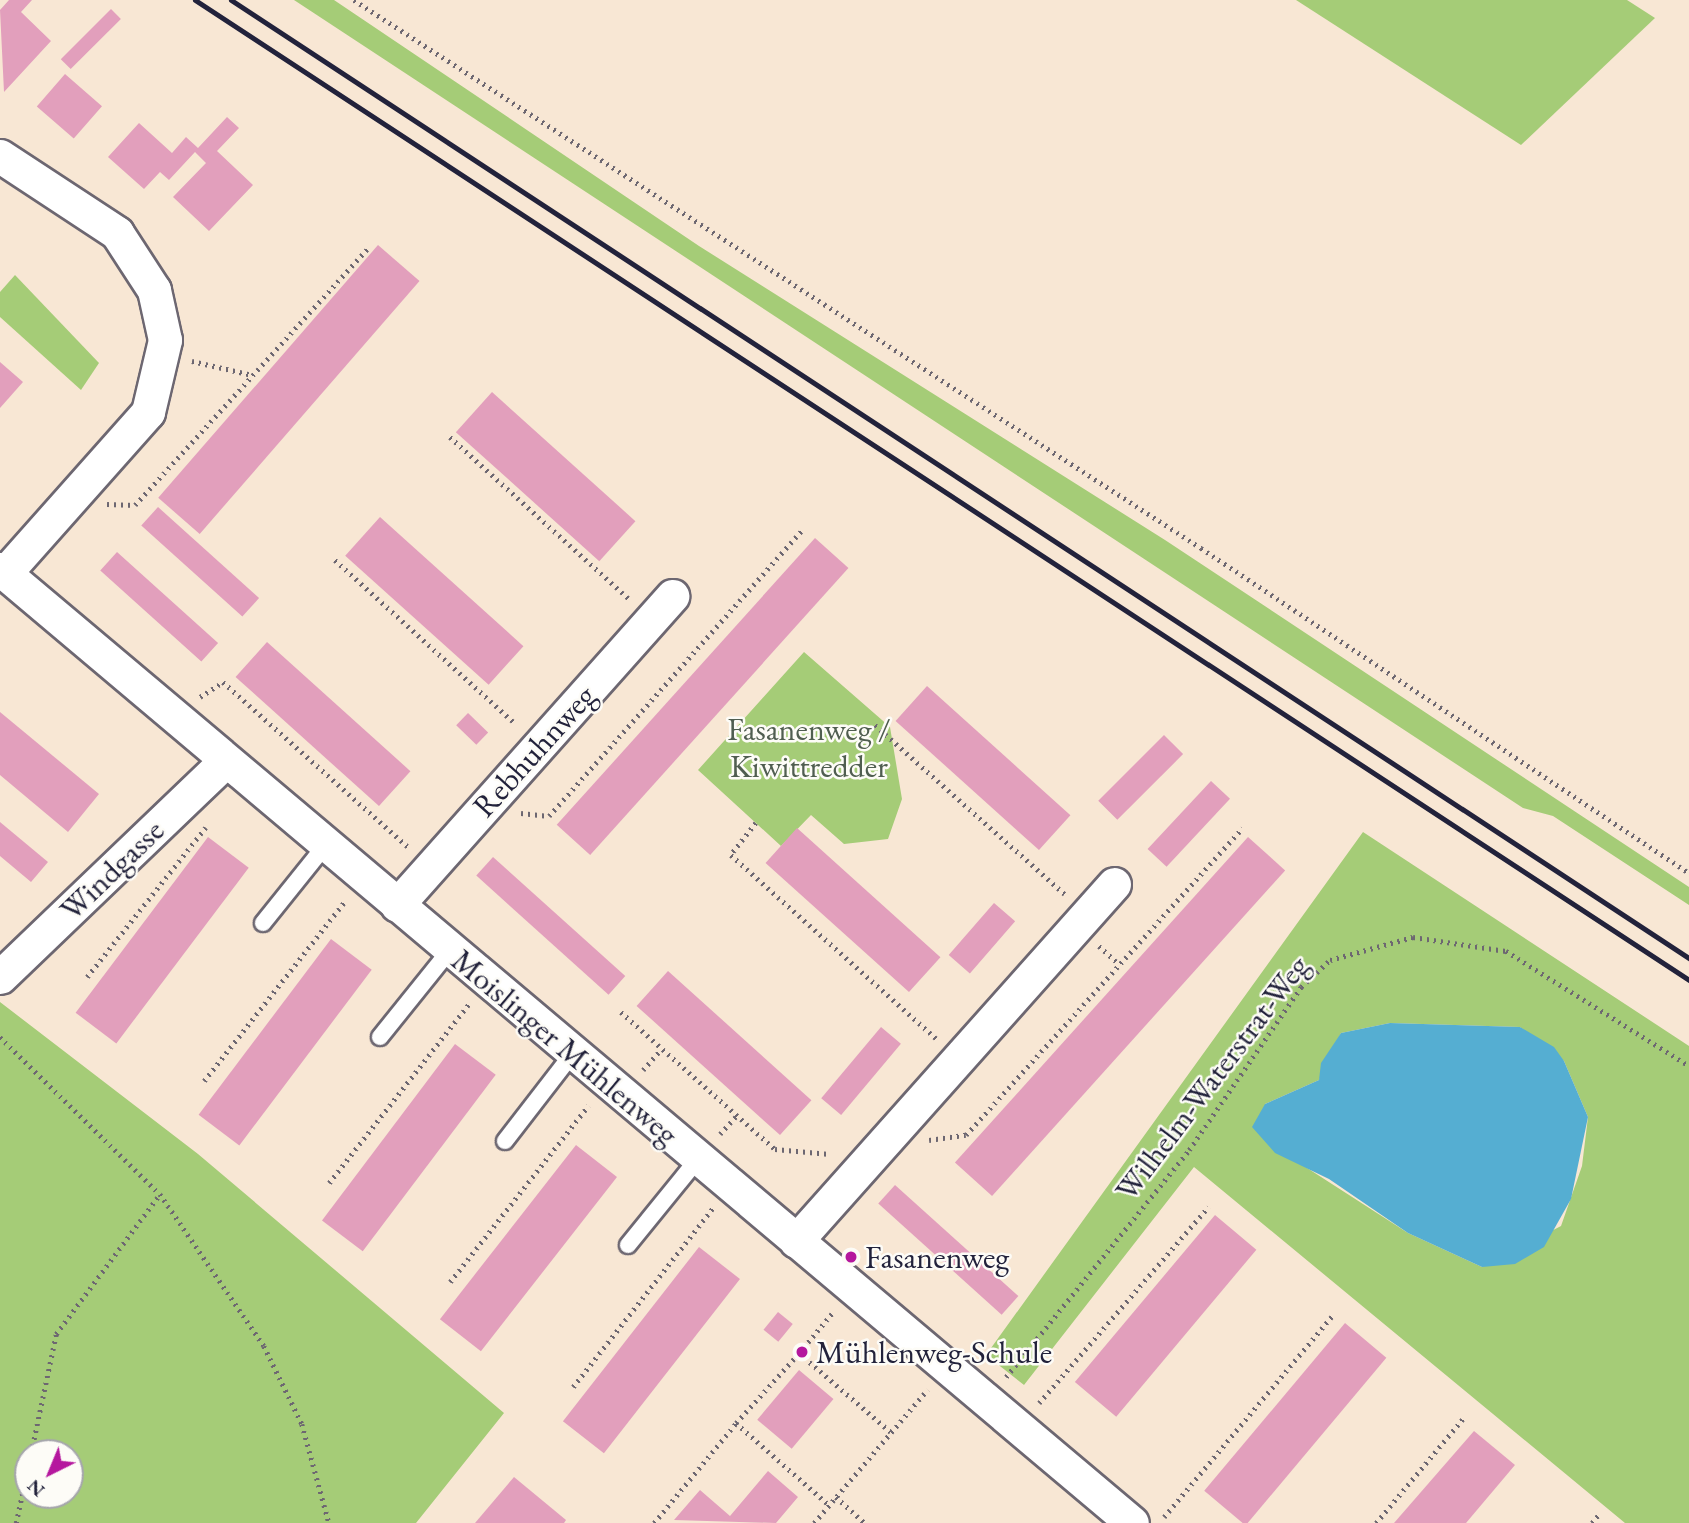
<!DOCTYPE html>
<meta charset="utf-8">
<style>
body{margin:0}
#map{position:relative;width:1689px;height:1523px;overflow:hidden;background:#f8e7d4;font-family:"EB Garamond",serif}
div>[style]{position:absolute}
.green>*{inset:0;background:#a5cc77}
.water>*{inset:0;background:#55aed2}
.building>*{inset:0;background:#e29fbc;transform-origin:0 0}
.path>*{height:4.5px;margin-top:-2.25px;transform-origin:0;background:repeating-linear-gradient(90deg,#6d6771 0 2px,transparent 0 7px)}
.roads{filter:drop-shadow(2px 0 #6d6771) drop-shadow(-2px 0 #6d6771) drop-shadow(0 2px #6d6771) drop-shadow(0 -2px #6d6771)}
.lane>*{height:16px;margin:-8px;padding:0 8px;transform-origin:8px;border-radius:8px;background:#fff}
.street>*{height:33px;margin:-16.5px;padding:0 16.5px;transform-origin:16.5px;border-radius:16.5px;background:#fff}
.rail>*{height:5px;margin:-2.5px;padding:0 2.5px;transform-origin:2.5px;border-radius:2.5px;background:#22223b}
.dots>*{width:19px;height:19px;translate:-50% -50%;box-sizing:border-box;border:4px solid #fdfcf7;border-radius:50%}
span{translate:-50% -50%;white-space:nowrap;text-align:center;line-height:1.15;-webkit-text-stroke:5px #fdfcf7;paint-order:stroke}
.park-label{font-size:32px;color:#505e50}
.street-label{font-size:32px;color:#22223b}
.poi-label{font-size:32px;color:#22223b}
.left{translate:0 -50%;text-align:left}
.north{position:absolute;left:14px;top:1439px;width:70px;height:70px;box-sizing:border-box;background:#fdfcf7;border:2px solid #a5a5ac;border-radius:50%;rotate:223deg;font-size:19px;font-weight:700;line-height:28px;text-align:center;color:#22223b}
.north::after{content:'';display:block;margin:auto;width:24px;height:32px;background:#b5179e;clip-path:polygon(50% 0,100% 100%,50% 72%,0 100%)}
</style>
<div id="map">
<div class="green">
<i style="clip-path:polygon(294px 0,334px 0,699px 246px,1165px 540px,1689px 887px,1689px 905px,1553px 816px,1523px 808px)"></i>
<i style="clip-path:polygon(1296px 0,1627px 0,1655px 18px,1521px 145px)"></i>
<i style="clip-path:polygon(15px 275px,99px 363px,81px 390px,0 317px,0 292px)"></i>
<i style="clip-path:polygon(804px 652px,890px 727px,902px 799px,888px 839px,844px 844px,811px 815px,781px 846px,698px 770px)"></i>
<i style="clip-path:polygon(evenodd,1363px 832px,1689px 1046px,1689px 1523px,1625px 1523px,1194px 1167px,1024px 1385px,986px 1355px,1363px 832px,1390px 1023px,1520px 1027px,1564px 1061px,1588px 1117px,1582px 1166px,1561px 1226px,1482px 1267px,1408px 1233px,1304px 1166px,1265px 1104px,1319px 1080px,1341px 1033px,1390px 1023px)"></i>
<i style="clip-path:polygon(evenodd,0 1002px,198px 1154px,504px 1413px,416px 1523px,0 1523px,0 1002px,28px 1453px,70px 1453px,70px 1495px,28px 1495px,28px 1453px)"></i>
</div>
<div class="water">
<i style="clip-path:polygon(1390px 1023px,1520px 1027px,1554px 1047px,1564px 1061px,1588px 1117px,1571px 1199px,1544px 1247px,1515px 1264px,1482px 1267px,1408px 1233px,1329px 1179px,1275px 1153px,1252px 1127px,1265px 1104px,1319px 1080px,1321px 1063px,1341px 1033px)"></i>
</div>
<div class="building">
<i style="clip-path:polygon(9px 0,32px 0,21px 12px,51px 41px,4px 92px,0 10px)"></i>
<i style="left:111px;top:9px;width:14px;height:71px;rotate:45deg"></i>
<i style="left:65px;top:74px;width:49px;height:43px;rotate:41deg"></i>
<i style="clip-path:polygon(227px 117px,239px 128px,217px 151px,253px 185px,209px 231px,173px 197px,206px 163px,195px 152px,169px 180px,160px 172px,144px 189px,108px 157px,139px 123px,172px 153px,186px 137px,198px 148px)"></i>
<i style="left:378px;top:245px;width:55px;height:335px;rotate:41deg"></i>
<i style="clip-path:polygon(0 362px,23px 382px,0 408px)"></i>
<i style="left:492px;top:392px;width:193px;height:54px;rotate:42deg"></i>
<i style="left:158px;top:507px;width:136px;height:25px;rotate:42deg"></i>
<i style="left:380px;top:517px;width:193px;height:52px;rotate:42deg"></i>
<i style="left:815px;top:538px;width:45px;height:386px;rotate:42deg"></i>
<i style="left:117px;top:552px;width:136px;height:25px;rotate:42deg"></i>
<i style="left:267px;top:642px;width:193px;height:47px;rotate:42deg"></i>
<i style="left:927px;top:686px;width:193px;height:47px;rotate:42deg"></i>
<i style="clip-path:polygon(0 712px,99px 794px,68px 832px,0 775px)"></i>
<i style="left:468px;top:713px;width:28px;height:17px;rotate:44deg"></i>
<i style="left:1164px;top:735px;width:27px;height:93px;rotate:45deg"></i>
<i style="left:1211px;top:781px;width:26px;height:93px;rotate:43deg"></i>
<i style="clip-path:polygon(0 822px,48px 862px,31px 882px,0 856px)"></i>
<i style="left:797px;top:828px;width:193px;height:47px;rotate:42deg"></i>
<i style="left:208px;top:837px;width:51px;height:220px;rotate:37deg"></i>
<i style="left:1248px;top:837px;width:50px;height:438px;rotate:42deg"></i>
<i style="left:493px;top:857px;width:178px;height:25px;rotate:42deg"></i>
<i style="left:994px;top:903px;width:28px;height:69px;rotate:41deg"></i>
<i style="left:331px;top:939px;width:51px;height:220px;rotate:37deg"></i>
<i style="left:668px;top:971px;width:193px;height:47px;rotate:42deg"></i>
<i style="left:881px;top:1027px;width:26px;height:93px;rotate:40deg"></i>
<i style="left:455px;top:1044px;width:51px;height:221px;rotate:37deg"></i>
<i style="left:576px;top:1145px;width:52px;height:221px;rotate:38deg"></i>
<i style="left:895px;top:1185px;width:166px;height:25px;rotate:42deg"></i>
<i style="left:1215px;top:1215px;width:54px;height:218px;rotate:40deg"></i>
<i style="left:699px;top:1247px;width:52px;height:221px;rotate:38deg"></i>
<i style="left:778px;top:1312px;width:19px;height:23px;rotate:39deg"></i>
<i style="left:1345px;top:1323px;width:54px;height:219px;rotate:40deg"></i>
<i style="left:799px;top:1370px;width:45px;height:65px;rotate:40deg"></i>
<i style="clip-path:polygon(1474px 1431px,1515px 1465px,1466px 1523px,1394px 1523px)"></i>
<i style="clip-path:polygon(768px 1471px,798px 1497px,776px 1523px,674px 1520px,700px 1490px,730px 1516px)"></i>
<i style="clip-path:polygon(514px 1477px,566px 1520px,564px 1523px,475px 1523px)"></i>
</div>
<div class="path">
<i style="left:354px;top:0;width:1009px;rotate:32.9deg"></i>
<i style="left:1201px;top:548px;width:586px;rotate:33.66deg"></i>
<i style="left:192px;top:361px;width:62px;rotate:13.1deg"></i>
<i style="left:450px;top:437px;width:241px;rotate:42.1deg"></i>
<i style="left:107px;top:504px;width:28px;rotate:2deg"></i>
<i style="left:135px;top:505px;width:348px;rotate:-47.8deg"></i>
<i style="left:335px;top:560px;width:244px;rotate:42.2deg"></i>
<i style="left:200px;top:697px;width:27px;rotate:-33deg"></i>
<i style="left:223px;top:682px;width:248px;rotate:41.7deg"></i>
<i style="left:875px;top:725px;width:254px;rotate:41.7deg"></i>
<i style="left:521px;top:813px;width:28px;rotate:6deg"></i>
<i style="left:549px;top:816px;width:383px;rotate:-48.5deg"></i>
<i style="left:756px;top:823px;width:41px;rotate:128deg"></i>
<i style="left:731px;top:855px;width:276px;rotate:41.8deg"></i>
<i style="left:1099px;top:946px;width:27px;rotate:42deg"></i>
<i style="left:87px;top:977px;width:191px;rotate:-51.6deg"></i>
<i style="left:621px;top:1012px;width:206px;rotate:41.7deg"></i>
<i style="left:775px;top:1149px;width:55px;rotate:5.2deg"></i>
<i style="left:0;top:1037px;width:224px;rotate:44.5deg"></i>
<i style="left:160px;top:1194px;width:184px;rotate:55.6deg"></i>
<i style="left:264px;top:1346px;width:87px;rotate:64deg"></i>
<i style="left:302px;top:1424px;width:103px;rotate:74.7deg"></i>
<i style="left:643px;top:1070px;width:28px;rotate:-49deg"></i>
<i style="left:204px;top:1081px;width:230px;rotate:-51.9deg"></i>
<i style="left:720px;top:1134px;width:24px;rotate:-48deg"></i>
<i style="left:929px;top:1140px;width:37px;rotate:-8deg"></i>
<i style="left:966px;top:1135px;width:413px;rotate:-48deg"></i>
<i style="left:329px;top:1183px;width:227px;rotate:-52deg"></i>
<i style="left:450px;top:1282px;width:224px;rotate:-51.9deg"></i>
<i style="left:799px;top:1353px;width:55px;rotate:-50.2deg"></i>
<i style="left:1006px;top:1377px;width:292px;rotate:-51.1deg"></i>
<i style="left:1189px;top:1150px;width:198px;rotate:-55.5deg"></i>
<i style="left:1301px;top:987px;width:40px;rotate:-43deg"></i>
<i style="left:1330px;top:960px;width:86px;rotate:-15.5deg"></i>
<i style="left:1413px;top:937px;width:94px;rotate:8.6deg"></i>
<i style="left:1506px;top:951px;width:216px;rotate:32.1deg"></i>
<i style="left:573px;top:1387px;width:227px;rotate:-52deg"></i>
<i style="left:1039px;top:1403px;width:259px;rotate:-49.2deg"></i>
<i style="left:736px;top:1423px;width:94px;rotate:-48deg"></i>
<i style="left:799px;top:1353px;width:121px;rotate:40.7deg"></i>
<i style="left:31px;top:1453px;width:122px;rotate:-78.1deg"></i>
<i style="left:56px;top:1334px;width:174px;rotate:-53.4deg"></i>
<i style="left:836px;top:1497px;width:39px;rotate:42deg"></i>
<i style="left:1164px;top:1517px;width:265px;rotate:-50.1deg"></i>
<i style="left:16px;top:1523px;width:57px;rotate:-77.9deg"></i>
<i style="left:654px;top:1523px;width:129px;rotate:-50.6deg"></i>
<i style="left:736px;top:1423px;width:124px;rotate:41.4deg"></i>
<i style="left:814px;top:1523px;width:175px;rotate:-49.6deg"></i>
<i style="left:1376px;top:1523px;width:139px;rotate:-50.2deg"></i>
<i style="left:1592px;top:1523px;width:11px;rotate:-52deg"></i>
</div>
<div class="roads">
<div class="lane">
<i style="left:263px;top:923px;width:99px;rotate:-51.2deg"></i>
<i style="left:380px;top:1037px;width:112px;rotate:-51.2deg"></i>
<i style="left:505px;top:1141px;width:111px;rotate:-52.3deg"></i>
<i style="left:628px;top:1245px;width:111px;rotate:-50.9deg"></i>
</div>
<div class="street">
<i style="left:0;top:156px;width:140px;rotate:33.3deg"></i>
<i style="left:117px;top:233px;width:68px;rotate:57deg"></i>
<i style="left:154px;top:290px;width:51px;rotate:77.6deg"></i>
<i style="left:165px;top:340px;width:74px;rotate:103.3deg"></i>
<i style="left:148px;top:412px;width:214px;rotate:131.6deg"></i>
<i style="left:0;top:569px;width:1480px;rotate:40.12deg"></i>
<i style="left:397px;top:905px;width:414px;rotate:-48.3deg"></i>
<i style="left:0;top:977px;width:309px;rotate:-43.8deg"></i>
<i style="left:796px;top:1241px;width:478px;rotate:-48.3deg"></i>
</div>
</div>
<div class="rail">
<i style="left:195px;top:0;width:1787px;rotate:33.26deg"></i>
<i style="left:231px;top:0;width:1745px;rotate:33.31deg"></i>
</div>
<div class="dots">
<i style="left:851px;top:1257px;background:#b5179e"></i>
<i style="left:802px;top:1352px;background:#b5179e"></i>
</div>
<div class="park-label">
<span style="left:809px;top:748px">Fasanenweg /<br>Kiwittredder</span>
</div>
<div class="street-label">
<span style="left:534px;top:751px;rotate:-48deg">Rebhuhnweg</span>
<span style="left:112px;top:870px;rotate:-44deg">Windgasse</span>
<span style="left:565px;top:1047px;rotate:40deg">Moislinger Mühlenweg</span>
<span style="left:1212px;top:1078px;rotate:-53deg">Wilhelm-Waterstrat-Weg</span>
</div>
<div class="poi-label">
<span class="left" style="left:865px;top:1257px">Fasanenweg</span>
<span class="left" style="left:816px;top:1352px">Mühlenweg-Schule</span>
</div>
<div class="north">N</div>
</div>
